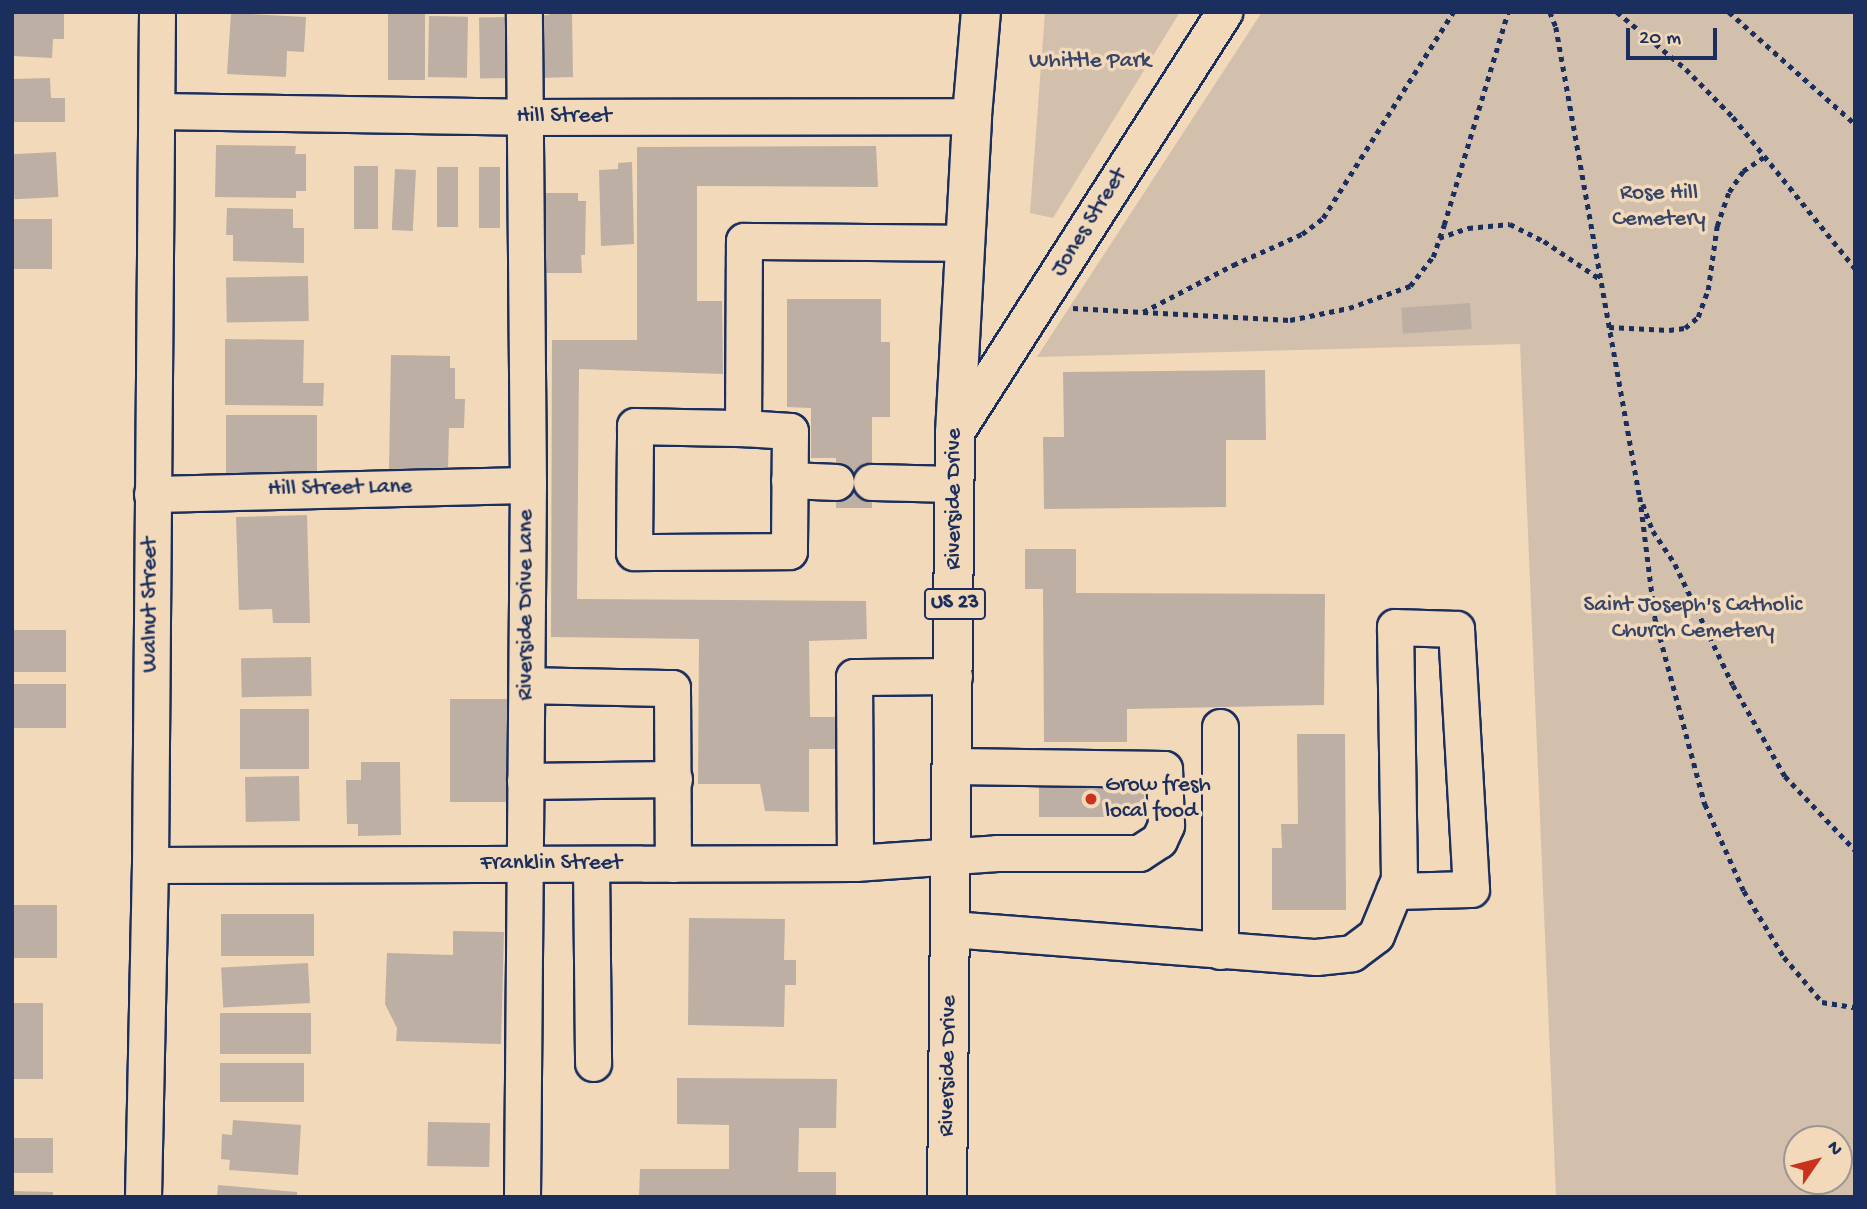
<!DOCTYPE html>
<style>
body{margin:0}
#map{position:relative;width:1867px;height:1209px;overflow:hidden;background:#f2d9ba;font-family:"Gochi Hand",sans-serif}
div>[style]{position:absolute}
.green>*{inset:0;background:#d2c0ad}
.building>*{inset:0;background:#bdafa4;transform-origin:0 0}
.path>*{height:4.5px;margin-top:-2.25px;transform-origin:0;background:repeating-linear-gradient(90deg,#1b2f5e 0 5px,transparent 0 10px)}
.roads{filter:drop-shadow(2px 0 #1b2f5e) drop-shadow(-2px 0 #1b2f5e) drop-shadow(0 2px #1b2f5e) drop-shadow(0 -2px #1b2f5e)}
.minor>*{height:35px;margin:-17.5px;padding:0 17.5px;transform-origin:17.5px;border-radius:17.5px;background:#f2d9ba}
.major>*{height:38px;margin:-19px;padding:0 19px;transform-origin:19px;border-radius:19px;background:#f2d9ba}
.dots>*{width:19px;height:19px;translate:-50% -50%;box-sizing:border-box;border:4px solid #f2d9ba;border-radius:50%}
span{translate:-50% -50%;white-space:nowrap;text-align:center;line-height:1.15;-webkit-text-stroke:7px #f2d9ba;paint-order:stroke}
.shield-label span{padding:2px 5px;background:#f2d9ba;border:2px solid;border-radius:5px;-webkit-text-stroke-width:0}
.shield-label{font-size:21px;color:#1b2f5e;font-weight:700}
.park-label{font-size:23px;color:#36456a}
.street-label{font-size:23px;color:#1b2f5e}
.poi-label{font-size:23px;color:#1b2f5e}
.left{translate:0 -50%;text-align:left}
.frame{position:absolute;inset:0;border:14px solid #1b2f5e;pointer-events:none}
.north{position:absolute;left:1783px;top:1125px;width:70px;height:70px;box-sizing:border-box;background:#f2d9ba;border:2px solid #9c9595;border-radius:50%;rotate:55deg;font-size:19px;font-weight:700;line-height:28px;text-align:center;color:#1b2f5e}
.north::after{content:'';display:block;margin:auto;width:24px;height:32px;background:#c8321e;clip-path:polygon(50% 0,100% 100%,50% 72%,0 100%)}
.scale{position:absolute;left:1626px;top:28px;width:91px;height:32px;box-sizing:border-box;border:4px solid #1b2f5e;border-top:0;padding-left:9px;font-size:21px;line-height:24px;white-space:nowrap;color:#1b2f5e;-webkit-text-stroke:5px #f2d9ba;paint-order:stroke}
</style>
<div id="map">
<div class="green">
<i style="clip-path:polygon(1045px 12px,1180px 12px,1053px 218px,1030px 213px)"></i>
<i style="clip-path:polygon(evenodd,1262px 12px,1855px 12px,1855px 1197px,1556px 1197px,1520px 344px,1037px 357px,1262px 12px,1797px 1139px,1839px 1139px,1839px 1181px,1797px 1181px,1797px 1139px)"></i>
</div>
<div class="building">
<i style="clip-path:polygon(12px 12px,64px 12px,64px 39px,53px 39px,52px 58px,12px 56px)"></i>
<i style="left:388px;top:12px;width:37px;height:68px"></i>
<i style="clip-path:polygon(550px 12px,572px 12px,573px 77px,540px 78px,539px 16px,549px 15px)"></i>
<i style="clip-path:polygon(231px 13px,306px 17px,304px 52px,287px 51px,286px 77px,227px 74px)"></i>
<i style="left:429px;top:16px;width:39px;height:61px;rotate:1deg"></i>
<i style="left:510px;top:17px;width:61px;height:31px;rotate:89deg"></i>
<i style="clip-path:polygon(50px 78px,51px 98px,65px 98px,65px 122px,12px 122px,12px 79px)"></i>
<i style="clip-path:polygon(216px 145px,296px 146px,295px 154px,306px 154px,306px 191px,296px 191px,296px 198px,215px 197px)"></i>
<i style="clip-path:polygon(876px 146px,878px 187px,697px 186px,697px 301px,722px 301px,723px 374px,579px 369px,577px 599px,866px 601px,867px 639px,809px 641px,810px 717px,841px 717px,841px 749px,809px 749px,809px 812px,765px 811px,760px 784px,698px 784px,699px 639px,551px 637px,552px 340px,637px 340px,637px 147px)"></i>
<i style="left:56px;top:152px;width:45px;height:44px;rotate:87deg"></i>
<i style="clip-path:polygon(632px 162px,634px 244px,601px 246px,599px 170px,618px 169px,618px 163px)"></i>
<i style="left:354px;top:166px;width:24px;height:63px"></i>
<i style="left:437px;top:167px;width:21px;height:60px"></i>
<i style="left:500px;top:167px;width:61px;height:21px;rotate:90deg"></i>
<i style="left:395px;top:169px;width:21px;height:61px;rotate:3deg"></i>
<i style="clip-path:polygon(538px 193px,578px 193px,578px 201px,586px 201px,585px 255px,581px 255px,582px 273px,537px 273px)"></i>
<i style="clip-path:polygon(227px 208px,293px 209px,293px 228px,304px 228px,304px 263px,233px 261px,233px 235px,226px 235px)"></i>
<i style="left:12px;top:219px;width:40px;height:50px"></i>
<i style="left:308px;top:276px;width:45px;height:82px;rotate:89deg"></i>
<i style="clip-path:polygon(787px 299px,881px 299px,881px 342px,890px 342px,890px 417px,872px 417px,872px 508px,836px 508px,836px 458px,811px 458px,811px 408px,787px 407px)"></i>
<i style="left:1470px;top:303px;width:26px;height:69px;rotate:86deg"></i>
<i style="clip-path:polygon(225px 339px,304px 340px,303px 383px,324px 383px,323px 406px,225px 405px)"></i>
<i style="clip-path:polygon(391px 355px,450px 356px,450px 368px,455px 368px,455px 399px,465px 399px,464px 428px,449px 428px,448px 470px,389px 469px)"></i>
<i style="clip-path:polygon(1265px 370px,1266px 440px,1226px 440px,1226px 507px,1044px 509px,1043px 437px,1064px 437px,1063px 372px)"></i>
<i style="left:226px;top:415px;width:91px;height:66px"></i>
<i style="clip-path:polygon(307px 515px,310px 623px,273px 623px,272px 609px,239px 610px,236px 517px)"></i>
<i style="clip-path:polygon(1025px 549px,1076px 549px,1076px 593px,1325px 594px,1324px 705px,1127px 709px,1127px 742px,1044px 742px,1043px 589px,1025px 589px)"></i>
<i style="left:12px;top:630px;width:54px;height:42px"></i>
<i style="left:311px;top:657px;width:39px;height:70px;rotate:89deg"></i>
<i style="left:12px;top:684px;width:54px;height:44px"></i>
<i style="left:507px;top:699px;width:103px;height:57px;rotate:90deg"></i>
<i style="left:240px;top:709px;width:69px;height:60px"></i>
<i style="clip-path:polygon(1297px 734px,1345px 734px,1346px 910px,1272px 910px,1272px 848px,1282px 848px,1281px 824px,1298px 824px)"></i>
<i style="clip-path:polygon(361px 762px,400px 762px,401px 835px,358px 836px,358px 824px,347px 824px,346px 780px,361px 780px)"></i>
<i style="left:299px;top:776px;width:45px;height:54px;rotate:89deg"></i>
<i style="left:1039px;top:780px;width:105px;height:37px"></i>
<i style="left:12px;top:905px;width:45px;height:53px"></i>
<i style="left:221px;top:914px;width:93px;height:42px"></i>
<i style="clip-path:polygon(689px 918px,785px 919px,784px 960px,796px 960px,796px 985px,785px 985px,784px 1027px,688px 1025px)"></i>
<i style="clip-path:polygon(453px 931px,504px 932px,501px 1044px,396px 1041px,397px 1028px,385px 1004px,387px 953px,453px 955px)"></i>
<i style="left:308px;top:963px;width:40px;height:87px;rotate:87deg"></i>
<i style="left:12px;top:1003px;width:31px;height:76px"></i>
<i style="left:220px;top:1013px;width:91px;height:41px"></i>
<i style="left:304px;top:1063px;width:39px;height:84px;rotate:90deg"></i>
<i style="clip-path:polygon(677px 1078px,837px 1079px,836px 1128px,799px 1128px,798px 1172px,836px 1172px,836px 1197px,639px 1197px,640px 1169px,729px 1169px,729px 1125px,677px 1124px)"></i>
<i style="clip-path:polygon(233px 1120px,301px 1125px,298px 1175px,229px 1170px,230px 1160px,221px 1159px,222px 1134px,232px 1135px)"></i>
<i style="left:428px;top:1122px;width:62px;height:44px;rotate:1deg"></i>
<i style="left:12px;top:1138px;width:41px;height:35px"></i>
<i style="clip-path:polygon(218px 1185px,297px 1192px,297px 1197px,217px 1197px)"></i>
<i style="clip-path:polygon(12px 1191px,53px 1192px,53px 1197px,12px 1197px)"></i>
</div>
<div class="path">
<i style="left:1550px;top:12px;width:16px;rotate:68deg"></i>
<i style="left:1556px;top:27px;width:477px;rotate:79.9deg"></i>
<i style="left:1640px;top:497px;width:122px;rotate:82.9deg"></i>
<i style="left:1655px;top:618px;width:193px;rotate:75deg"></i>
<i style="left:1705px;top:804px;width:95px;rotate:65.9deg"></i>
<i style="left:1744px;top:891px;width:77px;rotate:58.8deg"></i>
<i style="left:1784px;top:957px;width:59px;rotate:49.8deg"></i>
<i style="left:1822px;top:1002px;width:33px;rotate:9deg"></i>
<i style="left:1617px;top:12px;width:89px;rotate:39.6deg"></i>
<i style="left:1686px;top:69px;width:67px;rotate:45.6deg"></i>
<i style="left:1733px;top:117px;width:194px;rotate:51.1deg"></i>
<i style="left:1729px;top:12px;width:169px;rotate:41.6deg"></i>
<i style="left:1439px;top:238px;width:31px;rotate:-19deg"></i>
<i style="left:1468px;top:228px;width:42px;rotate:-5.4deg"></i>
<i style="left:1510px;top:224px;width:38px;rotate:27deg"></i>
<i style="left:1544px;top:241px;width:68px;rotate:34.2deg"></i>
<i style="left:1073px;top:308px;width:70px;rotate:3.3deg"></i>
<i style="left:1143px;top:312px;width:102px;rotate:-27.6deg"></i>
<i style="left:1233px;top:265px;width:76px;rotate:-24.2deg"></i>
<i style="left:1302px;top:234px;width:26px;rotate:-37deg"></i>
<i style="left:1323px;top:218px;width:244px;rotate:-57.7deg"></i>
<i style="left:1143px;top:312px;width:147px;rotate:3.1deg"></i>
<i style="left:1290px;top:320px;width:60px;rotate:-11.5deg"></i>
<i style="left:1349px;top:308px;width:65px;rotate:-19.8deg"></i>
<i style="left:1410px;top:286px;width:37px;rotate:-52deg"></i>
<i style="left:1433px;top:257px;width:34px;rotate:-71deg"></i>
<i style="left:1444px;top:225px;width:222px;rotate:-73.3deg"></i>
<i style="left:1609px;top:327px;width:60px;rotate:2.9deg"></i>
<i style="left:1669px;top:330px;width:16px;rotate:-7deg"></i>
<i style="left:1685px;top:328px;width:17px;rotate:-40deg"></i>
<i style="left:1698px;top:317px;width:29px;rotate:-70deg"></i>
<i style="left:1708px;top:290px;width:65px;rotate:-82deg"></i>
<i style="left:1717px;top:226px;width:36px;rotate:-71deg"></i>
<i style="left:1729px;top:192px;width:25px;rotate:-56deg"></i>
<i style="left:1743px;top:171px;width:25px;rotate:-34deg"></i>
<i style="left:1643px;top:504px;width:29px;rotate:70deg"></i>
<i style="left:1653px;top:531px;width:40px;rotate:56deg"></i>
<i style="left:1675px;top:564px;width:134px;rotate:64.4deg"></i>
<i style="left:1733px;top:685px;width:105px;rotate:60.3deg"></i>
<i style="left:1785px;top:776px;width:102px;rotate:46.6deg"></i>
</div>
<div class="roads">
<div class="minor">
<i style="left:157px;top:111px;width:366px;rotate:0.9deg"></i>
<i style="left:523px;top:117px;width:449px;rotate:-0.1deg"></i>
<i style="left:743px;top:428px;width:47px;rotate:3.7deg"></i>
<i style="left:790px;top:431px;width:120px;rotate:90.5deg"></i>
<i style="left:789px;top:551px;width:155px;rotate:179.6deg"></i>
<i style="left:634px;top:552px;width:126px;rotate:-89.5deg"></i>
<i style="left:635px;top:426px;width:108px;rotate:1.1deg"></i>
<i style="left:743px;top:428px;width:187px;rotate:-89.7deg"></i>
<i style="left:744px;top:241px;width:221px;rotate:0.5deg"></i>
<i style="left:955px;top:433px;width:500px;rotate:-57.4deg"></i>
<i style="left:789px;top:480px;width:47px;rotate:2.4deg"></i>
<i style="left:871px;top:482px;width:84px;rotate:1.4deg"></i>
<i style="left:152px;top:494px;width:376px;rotate:-1.4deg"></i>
<i style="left:527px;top:685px;width:145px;rotate:1.2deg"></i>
<i style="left:672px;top:688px;width:176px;rotate:89.7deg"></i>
<i style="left:525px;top:781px;width:149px;rotate:-0.8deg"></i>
<i style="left:855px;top:863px;width:186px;rotate:-90.3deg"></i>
<i style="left:854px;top:677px;width:100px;rotate:-0.6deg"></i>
<i style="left:591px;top:864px;width:199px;rotate:89.4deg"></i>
<i style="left:150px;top:865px;width:705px;rotate:-0.16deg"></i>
<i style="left:855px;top:863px;width:142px;rotate:-4deg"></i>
<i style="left:997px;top:853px;width:142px"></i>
<i style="left:1139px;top:853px;width:24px;rotate:-33deg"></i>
<i style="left:1159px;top:840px;width:17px;rotate:-65deg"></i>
<i style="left:1166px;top:825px;width:56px;rotate:-92deg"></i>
<i style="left:1164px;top:769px;width:210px;rotate:-179.2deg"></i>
<i style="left:951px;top:929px;width:366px;rotate:4.4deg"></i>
<i style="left:1316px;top:957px;width:36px;rotate:-6deg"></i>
<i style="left:1352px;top:953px;width:30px;rotate:-37deg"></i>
<i style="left:1376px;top:935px;width:61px;rotate:-67.7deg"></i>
<i style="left:1399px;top:879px;width:252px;rotate:-90.9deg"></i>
<i style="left:1395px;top:627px;width:61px;rotate:1.9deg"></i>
<i style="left:1456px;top:629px;width:260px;rotate:86.7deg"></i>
<i style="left:1471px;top:889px;width:77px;rotate:178.5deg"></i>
<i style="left:1220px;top:951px;width:224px;rotate:-90deg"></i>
<i style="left:143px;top:1197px;width:332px;rotate:-88.8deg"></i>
<i style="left:150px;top:865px;width:853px;rotate:-89.53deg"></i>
<i style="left:522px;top:1197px;width:712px;rotate:-89.52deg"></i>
<i style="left:528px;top:485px;width:473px;rotate:-90.5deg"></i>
</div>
<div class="major">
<i style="left:947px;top:1197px;width:764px;rotate:-89.4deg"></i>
<i style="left:955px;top:433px;width:317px;rotate:-86.9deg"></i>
<i style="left:972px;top:116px;width:104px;rotate:-85.1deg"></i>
</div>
</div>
<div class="dots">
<i style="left:1091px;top:799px;background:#c8321e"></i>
</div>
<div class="shield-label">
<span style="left:955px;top:604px">US 23</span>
</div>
<div class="park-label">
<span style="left:1090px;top:62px">Whittle Park</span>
<span style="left:1659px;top:207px">Rose Hill<br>Cemetery</span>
<span style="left:1693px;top:619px">Saint Joseph's Catholic<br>Church Cemetery</span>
</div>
<div class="street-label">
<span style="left:564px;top:117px">Hill Street</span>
<span style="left:1090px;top:223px;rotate:-58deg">Jones Street</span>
<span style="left:340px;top:489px;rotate:-1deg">Hill Street Lane</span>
<span style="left:955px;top:499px;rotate:-90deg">Riverside Drive</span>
<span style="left:151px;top:605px;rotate:-90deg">Walnut Street</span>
<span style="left:527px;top:605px;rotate:-90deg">Riverside Drive Lane</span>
<span style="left:551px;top:864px">Franklin Street</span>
<span style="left:949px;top:1066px;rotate:-89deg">Riverside Drive</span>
</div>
<div class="poi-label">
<span class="left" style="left:1105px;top:799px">Grow fresh<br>local food</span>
</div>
<div class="frame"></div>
<div class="north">N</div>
<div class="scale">20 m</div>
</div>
